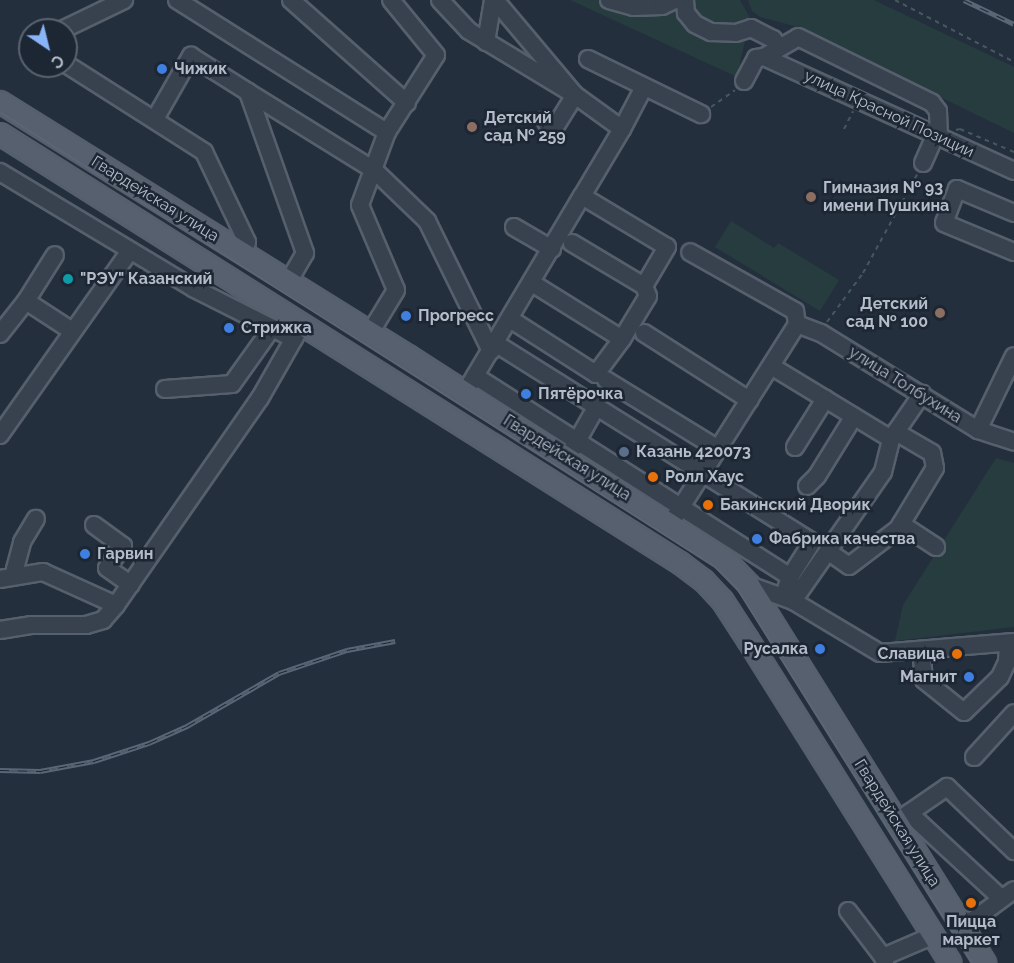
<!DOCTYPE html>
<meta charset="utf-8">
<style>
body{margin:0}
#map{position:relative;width:1014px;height:963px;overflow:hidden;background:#242f3e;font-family:Raleway,sans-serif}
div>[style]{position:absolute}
.green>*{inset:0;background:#263c3f}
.path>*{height:2px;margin-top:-1px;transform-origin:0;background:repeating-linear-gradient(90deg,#44595c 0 4.5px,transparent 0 9px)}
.roads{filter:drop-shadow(2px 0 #565f6c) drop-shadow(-2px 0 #565f6c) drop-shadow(0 2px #565f6c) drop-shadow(0 -2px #565f6c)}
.minor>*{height:16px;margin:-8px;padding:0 8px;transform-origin:8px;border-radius:8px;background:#38414e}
.major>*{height:20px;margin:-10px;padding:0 10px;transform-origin:10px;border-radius:10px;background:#56606e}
.tram>*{height:1.5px;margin:-0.75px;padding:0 0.75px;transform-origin:0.75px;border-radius:0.75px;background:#5a6575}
.rail>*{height:5px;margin-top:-2.5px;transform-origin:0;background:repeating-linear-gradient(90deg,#1d2633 0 9px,#5a6575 0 18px);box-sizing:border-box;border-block:2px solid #5a6575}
.dots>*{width:16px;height:16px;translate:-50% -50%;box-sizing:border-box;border:3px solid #1d2633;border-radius:50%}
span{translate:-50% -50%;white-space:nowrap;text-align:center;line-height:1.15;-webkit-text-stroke:5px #1d2633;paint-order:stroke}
.poi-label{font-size:16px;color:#b4bcc9;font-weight:700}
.left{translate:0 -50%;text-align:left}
.right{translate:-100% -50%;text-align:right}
.street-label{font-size:16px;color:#b4bcc9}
.north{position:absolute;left:18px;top:18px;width:60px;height:60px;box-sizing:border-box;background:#1d2633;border:2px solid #59626f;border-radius:50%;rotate:145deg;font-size:16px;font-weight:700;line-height:24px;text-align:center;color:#b4bcc9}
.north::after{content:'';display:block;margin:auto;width:21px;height:27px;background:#8ab4f8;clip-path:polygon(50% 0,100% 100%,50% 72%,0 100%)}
</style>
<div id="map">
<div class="green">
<i style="clip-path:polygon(570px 0,740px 0,750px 18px,737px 77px)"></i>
<i style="clip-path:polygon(748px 0,874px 0,1014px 67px,1014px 133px,794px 26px,760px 17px,752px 11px)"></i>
<i style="clip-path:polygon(731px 221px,774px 248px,778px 243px,839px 280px,820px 311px,715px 247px)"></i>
<i style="clip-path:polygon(996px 458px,1014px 463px,1014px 627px,895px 641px,903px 605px)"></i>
</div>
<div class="path">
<i style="left:895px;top:0;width:134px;rotate:27.5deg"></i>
<i style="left:711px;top:107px;width:29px;rotate:-35deg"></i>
<i style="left:844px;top:129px;width:20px;rotate:-63deg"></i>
<i style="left:956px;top:130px;width:4px;rotate:-14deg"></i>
<i style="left:960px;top:129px;width:59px;rotate:23.1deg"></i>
<i style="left:827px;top:322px;width:61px;rotate:-53.7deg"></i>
<i style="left:863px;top:273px;width:114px;rotate:-61.2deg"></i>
</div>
<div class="roads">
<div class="minor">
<i style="left:177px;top:0;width:248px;rotate:32.2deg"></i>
<i style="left:291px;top:0;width:155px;rotate:41.6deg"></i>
<i style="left:440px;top:0;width:42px;rotate:46.9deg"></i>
<i style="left:469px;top:31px;width:124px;rotate:31.1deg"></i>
<i style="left:575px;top:95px;width:58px;rotate:35.9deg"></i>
<i style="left:622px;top:129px;width:78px;rotate:120.8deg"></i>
<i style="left:582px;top:196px;width:99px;rotate:31deg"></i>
<i style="left:667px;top:247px;width:45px;rotate:120.5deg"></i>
<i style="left:644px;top:286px;width:84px;rotate:-149.2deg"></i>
<i style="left:495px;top:0;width:124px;rotate:49.9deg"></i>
<i style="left:575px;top:95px;width:44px;rotate:121.9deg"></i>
<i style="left:552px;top:132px;width:14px;rotate:-120deg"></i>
<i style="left:609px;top:0;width:25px;rotate:16deg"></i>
<i style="left:633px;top:7px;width:29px;rotate:-2deg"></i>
<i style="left:662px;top:6px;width:14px;rotate:-25deg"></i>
<i style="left:685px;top:0;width:13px;rotate:86deg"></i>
<i style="left:686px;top:13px;width:14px;rotate:51deg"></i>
<i style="left:695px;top:24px;width:18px;rotate:27deg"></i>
<i style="left:711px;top:32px;width:25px;rotate:2deg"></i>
<i style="left:736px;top:33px;width:16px;rotate:-18deg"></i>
<i style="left:751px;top:28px;width:25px;rotate:27deg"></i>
<i style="left:773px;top:39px;width:10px;rotate:53deg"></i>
<i style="left:62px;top:30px;width:69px;rotate:-25.8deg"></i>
<i style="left:486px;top:42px;width:43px;rotate:-80.5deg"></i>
<i style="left:764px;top:57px;width:275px;rotate:24.5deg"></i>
<i style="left:588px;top:59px;width:126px;rotate:26deg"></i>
<i style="left:66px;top:64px;width:164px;rotate:32.5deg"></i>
<i style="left:204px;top:152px;width:100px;rotate:64.5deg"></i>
<i style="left:247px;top:242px;width:13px;rotate:113deg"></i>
<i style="left:744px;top:81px;width:26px;rotate:-62deg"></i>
<i style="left:756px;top:58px;width:8px;rotate:-7deg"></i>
<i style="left:764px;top:57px;width:39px;rotate:-30deg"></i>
<i style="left:798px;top:37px;width:149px;rotate:26.2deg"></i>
<i style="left:932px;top:103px;width:10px;rotate:53deg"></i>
<i style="left:938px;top:111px;width:27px;rotate:88deg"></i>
<i style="left:248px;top:92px;width:148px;rotate:31.8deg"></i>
<i style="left:374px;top:170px;width:74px;rotate:43.9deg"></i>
<i style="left:427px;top:221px;width:145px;rotate:63.8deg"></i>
<i style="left:155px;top:119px;width:73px;rotate:-60.3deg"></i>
<i style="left:191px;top:56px;width:67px;rotate:32.3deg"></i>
<i style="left:248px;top:92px;width:171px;rotate:70.5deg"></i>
<i style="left:305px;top:253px;width:34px;rotate:120deg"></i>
<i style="left:622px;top:129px;width:47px;rotate:-62.4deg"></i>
<i style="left:923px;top:163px;width:30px;rotate:-66deg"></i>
<i style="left:0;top:172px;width:225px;rotate:31deg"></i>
<i style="left:193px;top:288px;width:113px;rotate:26.8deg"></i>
<i style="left:1014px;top:213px;width:62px;rotate:-157.2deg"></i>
<i style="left:957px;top:189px;width:36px;rotate:111deg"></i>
<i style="left:944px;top:223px;width:76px;rotate:22.5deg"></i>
<i style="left:514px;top:227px;width:44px;rotate:30.1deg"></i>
<i style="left:532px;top:283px;width:106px;rotate:31.9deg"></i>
<i style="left:622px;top:339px;width:50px;rotate:-58.8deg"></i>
<i style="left:648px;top:296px;width:11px;rotate:-112deg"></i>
<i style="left:26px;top:301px;width:55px;rotate:33.1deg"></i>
<i style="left:510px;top:319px;width:102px;rotate:32.6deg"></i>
<i style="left:596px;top:374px;width:44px;rotate:-53.4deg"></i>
<i style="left:797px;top:324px;width:26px;rotate:21deg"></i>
<i style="left:821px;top:333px;width:185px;rotate:31.7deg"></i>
<i style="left:978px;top:430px;width:38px;rotate:18deg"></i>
<i style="left:370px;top:333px;width:50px;rotate:-58.8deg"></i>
<i style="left:396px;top:290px;width:92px;rotate:-113deg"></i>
<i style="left:360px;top:205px;width:78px;rotate:-69.7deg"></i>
<i style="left:387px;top:132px;width:91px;rotate:-57.5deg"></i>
<i style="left:436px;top:55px;width:71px;rotate:-129.3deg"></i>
<i style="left:644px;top:333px;width:125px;rotate:32.5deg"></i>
<i style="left:0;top:334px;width:42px;rotate:-51.8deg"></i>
<i style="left:26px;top:301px;width:54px;rotate:-57.8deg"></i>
<i style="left:495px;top:343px;width:374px;rotate:32.1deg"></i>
<i style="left:812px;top:542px;width:41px;rotate:122.2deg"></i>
<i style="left:771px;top:366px;width:140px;rotate:31.3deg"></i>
<i style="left:475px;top:376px;width:374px;rotate:32.5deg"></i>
<i style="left:790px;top:577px;width:20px;rotate:108deg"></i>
<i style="left:606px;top:380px;width:132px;rotate:31.6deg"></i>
<i style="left:469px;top:386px;width:221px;rotate:-59.3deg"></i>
<i style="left:165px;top:389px;width:67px;rotate:-4.3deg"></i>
<i style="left:232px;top:384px;width:69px;rotate:-54.5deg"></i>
<i style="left:978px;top:430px;width:82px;rotate:-64.1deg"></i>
<i style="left:0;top:435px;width:225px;rotate:-54.8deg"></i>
<i style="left:795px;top:447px;width:57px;rotate:-58deg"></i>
<i style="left:572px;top:450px;width:51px;rotate:-60.4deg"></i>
<i style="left:807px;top:486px;width:14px;rotate:-45deg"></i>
<i style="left:817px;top:476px;width:70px;rotate:-58.3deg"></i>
<i style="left:676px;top:515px;width:226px;rotate:-57.6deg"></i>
<i style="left:797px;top:324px;width:13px;rotate:-99deg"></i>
<i style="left:795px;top:311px;width:120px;rotate:-150.7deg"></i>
<i style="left:901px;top:524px;width:42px;rotate:33.3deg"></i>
<i style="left:94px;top:525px;width:36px;rotate:36deg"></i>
<i style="left:123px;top:546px;width:27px;rotate:126deg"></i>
<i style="left:107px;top:568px;width:29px;rotate:35deg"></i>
<i style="left:829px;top:552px;width:24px;rotate:35deg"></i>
<i style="left:849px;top:566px;width:61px;rotate:-37.1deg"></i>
<i style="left:898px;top:529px;width:71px;rotate:-58.8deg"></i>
<i style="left:935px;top:468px;width:15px;rotate:-101deg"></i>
<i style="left:932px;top:453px;width:42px;rotate:-149.7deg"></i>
<i style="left:16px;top:575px;width:6px;rotate:-99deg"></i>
<i style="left:15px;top:569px;width:28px;rotate:-75deg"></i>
<i style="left:22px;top:542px;width:27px;rotate:-59deg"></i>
<i style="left:0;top:579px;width:44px;rotate:-9.2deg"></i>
<i style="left:43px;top:572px;width:80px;rotate:24.3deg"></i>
<i style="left:116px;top:605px;width:252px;rotate:-55.2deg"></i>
<i style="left:260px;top:398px;width:83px;rotate:-60.3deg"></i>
<i style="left:749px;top:585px;width:47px;rotate:20deg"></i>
<i style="left:793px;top:601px;width:101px;rotate:30.9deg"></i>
<i style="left:880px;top:653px;width:134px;rotate:-4.7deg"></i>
<i style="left:793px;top:601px;width:157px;rotate:-55.1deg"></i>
<i style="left:883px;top:472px;width:34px;rotate:-76deg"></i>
<i style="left:891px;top:439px;width:55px;rotate:-55.4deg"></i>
<i style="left:0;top:630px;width:31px;rotate:-9deg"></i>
<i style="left:31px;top:625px;width:55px"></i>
<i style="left:86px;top:625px;width:18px;rotate:-16deg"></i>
<i style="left:103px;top:620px;width:20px;rotate:-49deg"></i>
<i style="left:921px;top:650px;width:30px;rotate:84deg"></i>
<i style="left:924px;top:680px;width:51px;rotate:38.7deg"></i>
<i style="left:964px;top:712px;width:50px;rotate:-44.2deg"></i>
<i style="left:1000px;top:677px;width:17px;rotate:-65deg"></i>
<i style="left:1007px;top:662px;width:19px;rotate:-87deg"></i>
<i style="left:974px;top:757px;width:59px;rotate:-47.7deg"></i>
<i style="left:909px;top:813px;width:125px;rotate:42.7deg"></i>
<i style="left:896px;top:822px;width:62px;rotate:-34.5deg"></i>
<i style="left:947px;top:787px;width:93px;rotate:43.7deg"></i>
<i style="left:848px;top:911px;width:58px;rotate:52.7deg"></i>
<i style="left:958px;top:920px;width:14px;rotate:4deg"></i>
<i style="left:972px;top:921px;width:52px;rotate:-36.4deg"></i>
<i style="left:885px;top:963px;width:6px;rotate:-108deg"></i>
<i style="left:883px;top:957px;width:56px;rotate:-23.3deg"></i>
</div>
<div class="major">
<i style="left:0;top:102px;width:481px;rotate:31.9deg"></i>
<i style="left:408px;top:356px;width:376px;rotate:32.7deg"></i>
<i style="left:724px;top:559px;width:36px;rotate:46deg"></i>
<i style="left:749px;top:585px;width:446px;rotate:58deg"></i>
<i style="left:0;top:134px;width:804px;rotate:32.25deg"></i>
<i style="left:680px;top:563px;width:30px;rotate:37deg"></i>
<i style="left:704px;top:581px;width:26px;rotate:47deg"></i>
<i style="left:722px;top:600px;width:48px;rotate:57deg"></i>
<i style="left:748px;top:640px;width:381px;rotate:57.9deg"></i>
</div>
</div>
<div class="tram">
<i style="left:0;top:112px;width:848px;rotate:32.43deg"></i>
<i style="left:716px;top:567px;width:31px;rotate:45deg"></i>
<i style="left:738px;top:589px;width:442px;rotate:57.9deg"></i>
</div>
<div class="rail">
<i style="left:964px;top:0;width:55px;rotate:25.6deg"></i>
<i style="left:0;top:770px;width:40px;rotate:1.4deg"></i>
<i style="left:40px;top:771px;width:55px;rotate:-10.5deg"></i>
<i style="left:94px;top:761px;width:58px;rotate:-18.1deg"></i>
<i style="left:149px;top:743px;width:42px;rotate:-24.1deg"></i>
<i style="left:187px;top:726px;width:106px;rotate:-29.9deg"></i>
<i style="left:279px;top:673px;width:72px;rotate:-18.7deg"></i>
<i style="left:347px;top:650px;width:49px;rotate:-10.6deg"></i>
</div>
<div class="dots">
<i style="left:162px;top:69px;background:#3f7fe0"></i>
<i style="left:472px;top:127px;background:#8d6e63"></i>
<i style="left:811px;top:197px;background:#8d6e63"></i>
<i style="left:68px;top:279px;background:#0f9aa8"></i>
<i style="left:940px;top:313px;background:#8d6e63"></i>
<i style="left:406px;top:316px;background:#3f7fe0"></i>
<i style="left:229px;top:328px;background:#3f7fe0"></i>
<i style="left:526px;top:394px;background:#3f7fe0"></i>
<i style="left:624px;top:452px;background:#5c6f8a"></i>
<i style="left:653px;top:477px;background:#e8710a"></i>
<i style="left:708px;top:505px;background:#e8710a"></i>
<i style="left:757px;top:539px;background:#3f7fe0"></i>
<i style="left:85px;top:554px;background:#3f7fe0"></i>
<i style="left:820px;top:649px;background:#3f7fe0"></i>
<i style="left:957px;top:654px;background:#e8710a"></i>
<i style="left:969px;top:677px;background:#3f7fe0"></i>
<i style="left:971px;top:903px;background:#e8710a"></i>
</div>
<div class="poi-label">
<span class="left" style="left:174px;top:69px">Чижик</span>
<span class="left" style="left:484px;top:127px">Детский<br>сад № 259</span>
<span class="left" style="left:823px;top:197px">Гимназия № 93<br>имени Пушкина</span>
<span class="left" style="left:80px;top:279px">"РЭУ" Казанский</span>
<span class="right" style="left:928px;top:313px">Детский<br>сад № 100</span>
<span class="left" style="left:418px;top:316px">Прогресс</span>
<span class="left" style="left:241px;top:328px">Стрижка</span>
<span class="left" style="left:538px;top:394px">Пятёрочка</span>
<span class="left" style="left:636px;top:452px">Казань 420073</span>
<span class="left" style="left:665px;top:477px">Ролл Хаус</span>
<span class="left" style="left:720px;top:505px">Бакинский Дворик</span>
<span class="left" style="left:769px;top:539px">Фабрика качества</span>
<span class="left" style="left:97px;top:554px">Гарвин</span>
<span class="right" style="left:808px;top:649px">Русалка</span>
<span class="right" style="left:945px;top:654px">Славица</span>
<span class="right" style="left:957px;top:677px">Магнит</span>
<span style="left:971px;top:931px">Пицца<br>маркет</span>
</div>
<div class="street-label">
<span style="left:889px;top:114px;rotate:25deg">улица Красной Позиции</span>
<span style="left:155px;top:199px;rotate:32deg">Гвардейская улица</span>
<span style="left:905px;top:385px;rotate:32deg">улица Толбухина</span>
<span style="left:567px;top:458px;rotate:32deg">Гвардейская улица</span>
<span style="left:897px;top:823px;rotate:58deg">Гвардейская улица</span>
</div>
<div class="north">С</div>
</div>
